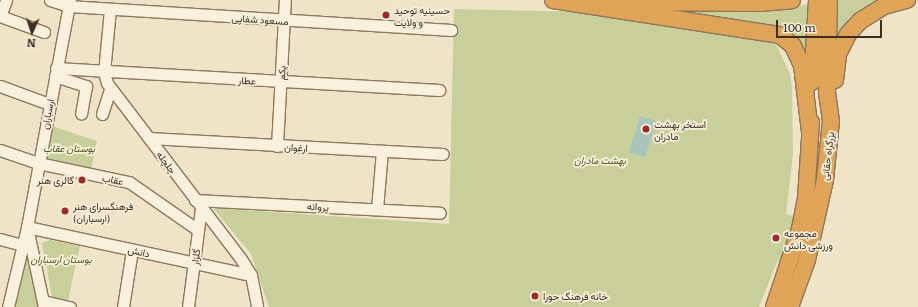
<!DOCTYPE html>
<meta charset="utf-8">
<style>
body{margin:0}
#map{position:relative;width:918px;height:307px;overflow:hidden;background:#f0e4c8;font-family:Literata,Vazirmatn,serif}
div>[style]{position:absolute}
.green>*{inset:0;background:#c9cf9b}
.water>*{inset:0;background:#a9c4bc;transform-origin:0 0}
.roads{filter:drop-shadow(1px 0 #8d765c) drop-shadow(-1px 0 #8d765c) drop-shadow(0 1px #8d765c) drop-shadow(0 -1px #8d765c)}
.minor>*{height:11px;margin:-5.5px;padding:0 5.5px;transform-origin:5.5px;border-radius:5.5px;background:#faf1dc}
.highway>*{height:16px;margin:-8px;padding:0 8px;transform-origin:8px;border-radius:8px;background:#e0a458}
.dots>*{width:11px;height:11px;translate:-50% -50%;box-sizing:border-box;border:2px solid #f7eed8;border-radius:50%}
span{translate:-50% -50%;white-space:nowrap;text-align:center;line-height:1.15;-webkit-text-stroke:3.5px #f7eed8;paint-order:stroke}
.poi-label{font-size:10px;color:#3d2e20}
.left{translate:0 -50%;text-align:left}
.right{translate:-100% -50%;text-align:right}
.street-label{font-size:10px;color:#3d2e20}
.park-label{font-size:10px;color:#4d5a26;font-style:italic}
.north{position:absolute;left:12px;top:12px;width:40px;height:40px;-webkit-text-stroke:3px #f7eed8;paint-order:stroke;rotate:183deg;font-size:11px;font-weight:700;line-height:16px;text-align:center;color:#3d2e20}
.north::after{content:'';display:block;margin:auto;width:14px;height:18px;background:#3d2e20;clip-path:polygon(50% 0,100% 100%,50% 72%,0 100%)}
.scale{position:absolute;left:776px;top:20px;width:106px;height:18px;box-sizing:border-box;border:2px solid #3d2e20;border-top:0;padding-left:5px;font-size:12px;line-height:14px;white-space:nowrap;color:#3d2e20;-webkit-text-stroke:3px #f7eed8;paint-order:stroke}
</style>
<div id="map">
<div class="green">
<i style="clip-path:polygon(834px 0,897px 0,864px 14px,830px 83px)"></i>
<i style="clip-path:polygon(812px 4px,807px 82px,799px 48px,639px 6px,762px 10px)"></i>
<i style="clip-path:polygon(454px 9px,588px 12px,756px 34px,777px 46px,790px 74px,792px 86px,793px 154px,786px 214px,797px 217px,783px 262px,777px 262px,759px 307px,269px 307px,251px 254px,213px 208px,449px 224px)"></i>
<i style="clip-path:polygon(52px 126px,97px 141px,91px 170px,45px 160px)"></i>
<i style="clip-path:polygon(50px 240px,80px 246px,68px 301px,52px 297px,42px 243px)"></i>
<i style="clip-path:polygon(27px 251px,40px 307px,14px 307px)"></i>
</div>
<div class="water">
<i style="left:640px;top:116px;width:17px;height:38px;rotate:17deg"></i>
</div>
<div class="roads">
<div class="minor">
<i style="left:50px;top:0;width:19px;rotate:18deg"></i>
<i style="left:68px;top:6px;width:384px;rotate:3.6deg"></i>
<i style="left:110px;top:9px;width:63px;rotate:95.4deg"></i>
<i style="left:104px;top:72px;width:11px;rotate:75deg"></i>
<i style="left:107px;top:83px;width:221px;rotate:52.7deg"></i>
<i style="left:241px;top:259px;width:19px;rotate:58deg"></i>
<i style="left:251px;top:275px;width:33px;rotate:79deg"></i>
<i style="left:0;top:16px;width:47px;rotate:20deg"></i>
<i style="left:0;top:16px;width:17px;rotate:-69deg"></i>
<i style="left:56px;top:68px;width:384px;rotate:3.3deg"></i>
<i style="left:55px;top:76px;width:33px;rotate:18deg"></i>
<i style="left:86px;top:86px;width:28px;rotate:100deg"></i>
<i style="left:0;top:86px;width:52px;rotate:20.2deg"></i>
<i style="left:102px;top:114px;width:26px;rotate:-72deg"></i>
<i style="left:149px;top:138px;width:294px;rotate:3.1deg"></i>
<i style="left:277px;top:146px;width:146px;rotate:-86.9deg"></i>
<i style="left:0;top:150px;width:40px;rotate:18.9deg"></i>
<i style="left:38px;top:163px;width:93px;rotate:11.8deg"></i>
<i style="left:129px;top:182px;width:84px;rotate:34.8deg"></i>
<i style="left:195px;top:200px;width:245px;rotate:3deg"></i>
<i style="left:377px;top:209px;width:58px;rotate:-85.1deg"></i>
<i style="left:0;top:239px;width:23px;rotate:15deg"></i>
<i style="left:43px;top:301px;width:28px;rotate:13deg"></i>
<i style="left:8px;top:307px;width:82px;rotate:-76.6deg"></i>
<i style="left:27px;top:227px;width:229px;rotate:12.1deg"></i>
<i style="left:44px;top:307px;width:82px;rotate:-102deg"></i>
<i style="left:27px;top:227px;width:231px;rotate:-79.3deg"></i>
<i style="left:123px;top:307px;width:58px;rotate:-81deg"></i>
<i style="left:188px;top:307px;width:100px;rotate:-82.5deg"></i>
</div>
<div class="highway">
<i style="left:553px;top:0;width:230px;rotate:8.8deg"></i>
<i style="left:780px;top:35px;width:17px;rotate:40deg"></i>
<i style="left:793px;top:46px;width:21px;rotate:65deg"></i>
<i style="left:802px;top:65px;width:67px;rotate:83.2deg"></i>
<i style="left:613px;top:2px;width:147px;rotate:0.4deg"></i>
<i style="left:760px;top:3px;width:32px;rotate:-5deg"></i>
<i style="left:835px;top:80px;width:26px;rotate:-83deg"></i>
<i style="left:838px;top:54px;width:22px;rotate:-63deg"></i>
<i style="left:848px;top:34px;width:18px;rotate:-47deg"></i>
<i style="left:860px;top:21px;width:28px;rotate:-32deg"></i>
<i style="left:884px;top:6px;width:24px;rotate:-15deg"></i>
<i style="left:812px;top:82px;width:82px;rotate:-86.5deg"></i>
<i style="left:774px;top:307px;width:82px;rotate:-71.6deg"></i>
<i style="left:800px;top:229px;width:32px;rotate:-79deg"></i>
<i style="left:806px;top:198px;width:76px;rotate:-86.2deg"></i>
<i style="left:790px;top:307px;width:50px;rotate:-70.1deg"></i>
<i style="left:807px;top:260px;width:82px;rotate:-77.3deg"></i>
<i style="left:825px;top:180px;width:59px;rotate:-84.2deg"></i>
<i style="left:831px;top:121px;width:27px;rotate:-98deg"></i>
<i style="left:827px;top:94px;width:94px;rotate:-88.8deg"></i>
</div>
</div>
<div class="dots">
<i style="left:386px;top:15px;background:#9e2a2b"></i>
<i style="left:646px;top:129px;background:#9e2a2b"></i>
<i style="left:82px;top:180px;background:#9e2a2b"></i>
<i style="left:65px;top:211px;background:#9e2a2b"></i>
<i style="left:776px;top:238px;background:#9e2a2b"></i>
<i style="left:535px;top:296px;background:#9e2a2b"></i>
</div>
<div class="poi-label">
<span class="left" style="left:394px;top:15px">حسینیه توحید<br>و ولایت</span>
<span class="left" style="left:654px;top:129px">استخر بهشت<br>مادران</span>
<span class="right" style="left:74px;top:180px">گالری هنر</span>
<span class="left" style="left:73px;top:211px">فرهنگسرای هنر<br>(ارسباران)</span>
<span class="left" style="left:784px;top:238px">مجموعه<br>ورزشی دانش</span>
<span class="left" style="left:543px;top:296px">خانه فرهنگ حورا</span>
</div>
<div class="street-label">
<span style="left:260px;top:19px;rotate:4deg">مسعود شفاپی</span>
<span style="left:281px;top:73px;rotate:-88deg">یکم</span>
<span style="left:247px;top:80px;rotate:3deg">عطار</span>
<span style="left:47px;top:114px;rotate:-79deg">ارسباران</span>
<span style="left:296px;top:147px;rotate:3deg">ارغوان</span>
<span style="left:827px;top:156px;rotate:-83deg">بزرگراه حقانی</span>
<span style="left:167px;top:162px;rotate:53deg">چلچله</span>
<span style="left:113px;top:179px;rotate:12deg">عقاب</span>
<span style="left:318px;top:206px;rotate:3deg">پروانه</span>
<span style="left:139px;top:251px;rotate:12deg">دانش</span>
<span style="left:195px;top:257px;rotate:-83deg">گلزار</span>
</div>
<div class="park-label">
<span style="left:69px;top:148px">بوستان عقاب</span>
<span style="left:600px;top:160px">بهشت مادران</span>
<span style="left:61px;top:259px">بوستان ارسباران</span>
</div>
<div class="north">N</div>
<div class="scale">100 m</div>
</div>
